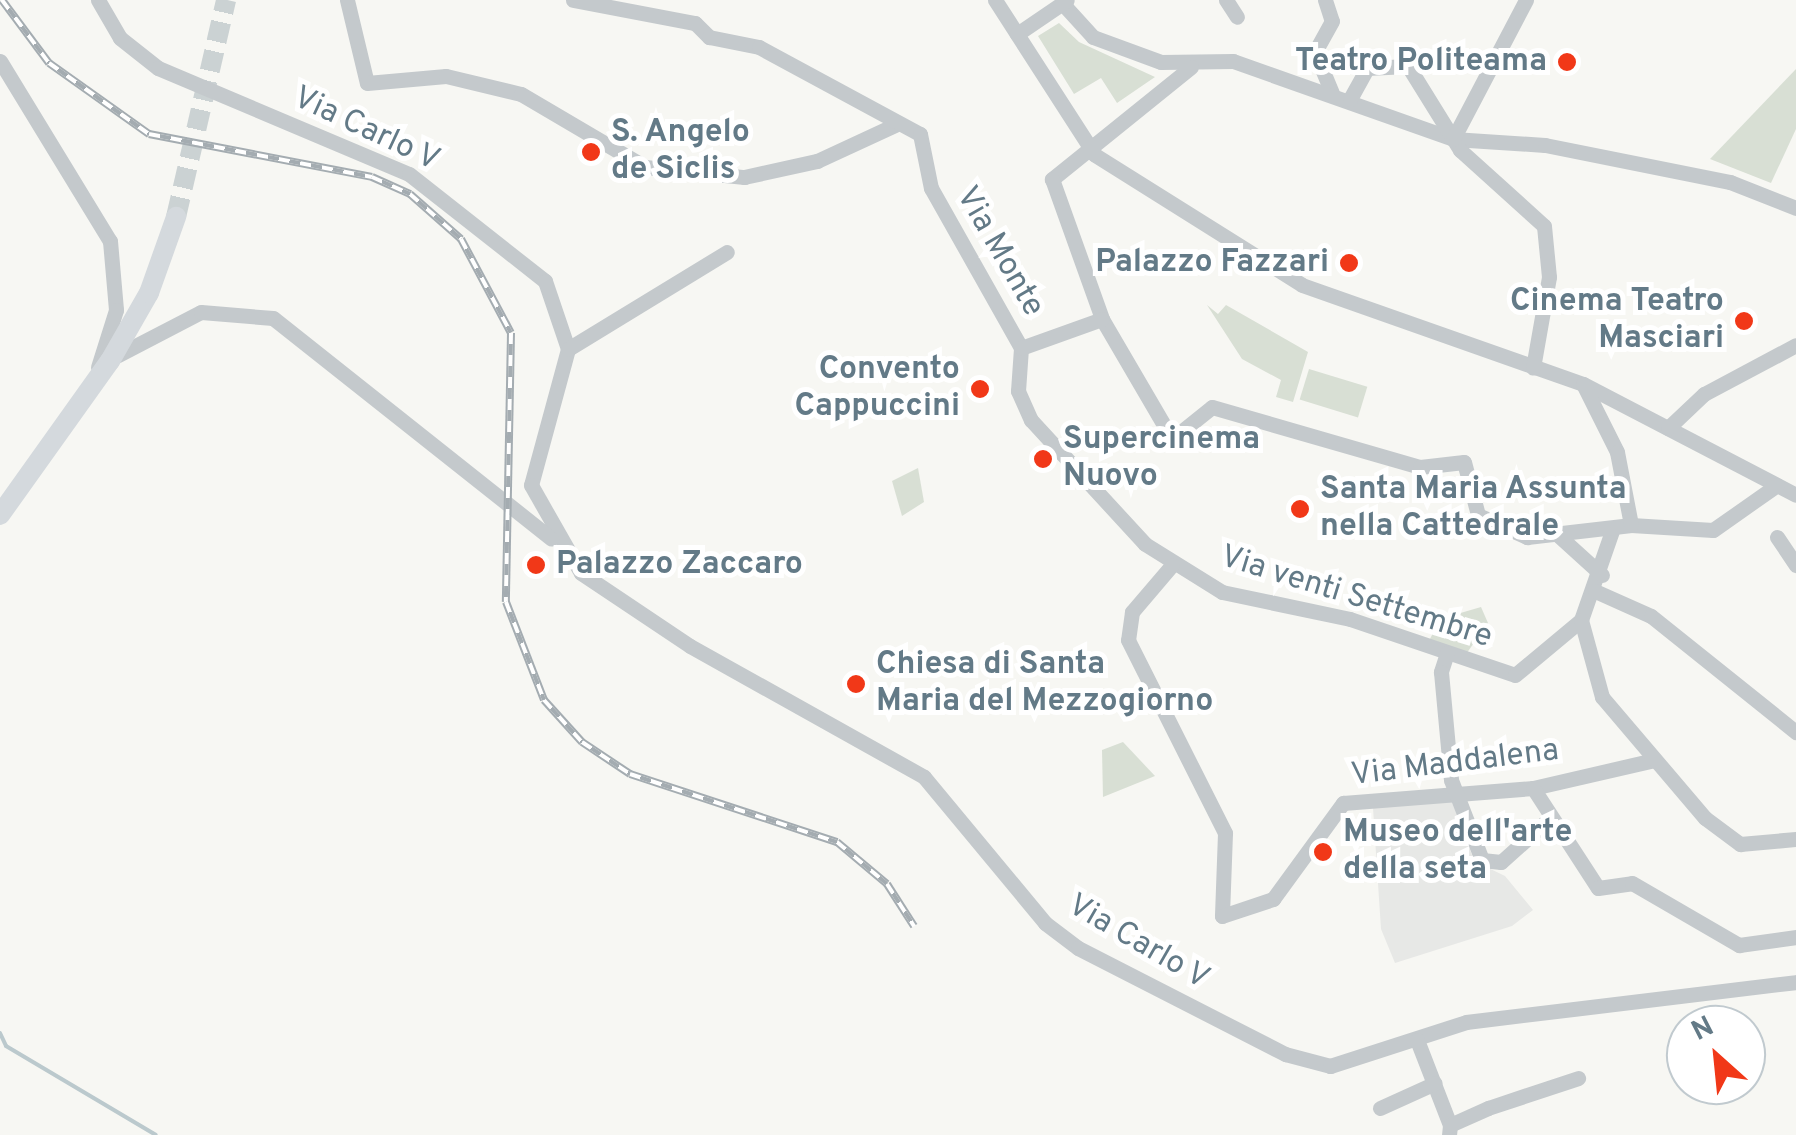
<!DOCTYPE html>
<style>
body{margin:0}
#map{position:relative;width:1796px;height:1135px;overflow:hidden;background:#f7f7f3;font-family:Overpass,sans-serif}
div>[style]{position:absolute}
.built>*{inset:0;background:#e7e8e6}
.green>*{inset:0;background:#d8dfd4;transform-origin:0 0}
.stream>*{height:4px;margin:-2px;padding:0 2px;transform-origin:2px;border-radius:2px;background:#bbc9cd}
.secondary-tunnel>*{height:20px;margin-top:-10px;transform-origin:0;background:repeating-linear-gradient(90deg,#cbd2d3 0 20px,transparent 0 30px)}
.street>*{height:15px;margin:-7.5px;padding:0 7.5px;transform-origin:7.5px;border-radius:7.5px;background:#c4c9cc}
.secondary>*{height:20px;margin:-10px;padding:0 10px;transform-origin:10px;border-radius:10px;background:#d4d9dd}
.rail>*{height:8px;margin-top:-4px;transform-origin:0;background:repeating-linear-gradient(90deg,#fff 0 11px,#a4acb1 0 22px);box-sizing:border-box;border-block:2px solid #a4acb1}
.dots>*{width:28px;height:28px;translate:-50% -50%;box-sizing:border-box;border:5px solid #fff;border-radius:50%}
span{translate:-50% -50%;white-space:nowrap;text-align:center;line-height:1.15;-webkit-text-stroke:10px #fff;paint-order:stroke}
.poi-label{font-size:32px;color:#637a87;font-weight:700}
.right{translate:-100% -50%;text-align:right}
.left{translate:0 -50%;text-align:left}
.street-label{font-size:32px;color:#637a87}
.north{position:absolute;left:1666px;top:1005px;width:100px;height:100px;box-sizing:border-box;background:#fff;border:2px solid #c1cacf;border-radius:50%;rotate:333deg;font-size:28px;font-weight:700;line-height:40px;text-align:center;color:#637a87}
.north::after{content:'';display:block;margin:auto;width:35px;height:45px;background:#f13818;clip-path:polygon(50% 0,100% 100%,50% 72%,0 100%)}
</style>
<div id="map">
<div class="built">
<i style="clip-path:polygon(1453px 801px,1474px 861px,1505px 876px,1533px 910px,1512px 926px,1395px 963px,1381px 929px,1373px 808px)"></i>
</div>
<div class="green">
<i style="clip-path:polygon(1059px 23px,1079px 42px,1155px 77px,1117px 103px,1101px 78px,1074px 94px,1038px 36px)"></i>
<i style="clip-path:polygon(1796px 69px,1796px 129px,1771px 183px,1710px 159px)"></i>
<i style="clip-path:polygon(1207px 305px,1218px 314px,1226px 305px,1308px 352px,1293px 402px,1276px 397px,1281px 380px,1242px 359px)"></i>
<i style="left:1309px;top:369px;width:61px;height:32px;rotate:17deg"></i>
<i style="clip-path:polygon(918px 468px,924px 502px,902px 516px,892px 481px)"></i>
<i style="clip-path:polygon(1481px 607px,1488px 623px,1464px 657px,1429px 641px,1440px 619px)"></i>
<i style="clip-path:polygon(1123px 742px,1155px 776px,1103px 797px,1102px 750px)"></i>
</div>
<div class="stream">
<i style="left:0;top:1033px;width:14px;rotate:65deg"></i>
<i style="left:6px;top:1046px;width:174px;rotate:30.7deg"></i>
</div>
<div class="secondary-tunnel">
<i style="left:176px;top:217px;width:223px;rotate:-77deg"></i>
</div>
<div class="street">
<i style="left:98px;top:0;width:44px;rotate:59.9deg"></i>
<i style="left:120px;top:38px;width:48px;rotate:38.3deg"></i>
<i style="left:158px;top:68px;width:272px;rotate:22.9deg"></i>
<i style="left:409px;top:174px;width:173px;rotate:38.2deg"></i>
<i style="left:545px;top:281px;width:72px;rotate:71.3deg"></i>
<i style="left:568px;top:349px;width:141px;rotate:105.2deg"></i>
<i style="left:531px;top:485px;width:101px;rotate:60.4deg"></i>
<i style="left:581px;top:573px;width:131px;rotate:33.8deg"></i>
<i style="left:690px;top:646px;width:268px;rotate:29.2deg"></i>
<i style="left:924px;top:777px;width:190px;rotate:50.3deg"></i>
<i style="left:1045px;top:923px;width:41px;rotate:37.1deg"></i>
<i style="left:1078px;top:948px;width:233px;rotate:27.1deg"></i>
<i style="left:1285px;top:1054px;width:47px;rotate:14.9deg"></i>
<i style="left:1330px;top:1066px;width:143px;rotate:-17.9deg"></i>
<i style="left:1466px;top:1022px;width:332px;rotate:-6.9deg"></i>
<i style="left:347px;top:0;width:85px;rotate:76.5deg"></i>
<i style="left:367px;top:83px;width:79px;rotate:-5.1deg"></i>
<i style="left:446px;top:76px;width:77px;rotate:13.5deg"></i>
<i style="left:521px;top:94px;width:144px;rotate:30.5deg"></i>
<i style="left:645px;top:167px;width:100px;rotate:5.8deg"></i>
<i style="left:744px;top:177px;width:75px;rotate:-12.4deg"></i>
<i style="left:817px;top:161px;width:86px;rotate:-24.8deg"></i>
<i style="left:573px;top:0;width:124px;rotate:10.7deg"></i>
<i style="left:695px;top:23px;width:20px;rotate:45deg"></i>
<i style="left:709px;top:37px;width:51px;rotate:11.3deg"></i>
<i style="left:759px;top:47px;width:183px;rotate:28.4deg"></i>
<i style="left:920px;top:134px;width:55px;rotate:78.5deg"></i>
<i style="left:931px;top:188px;width:184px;rotate:60.6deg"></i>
<i style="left:1021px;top:348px;width:43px;rotate:94deg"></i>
<i style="left:1018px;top:391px;width:32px;rotate:66deg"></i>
<i style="left:1031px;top:420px;width:168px;rotate:47.4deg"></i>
<i style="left:1145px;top:544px;width:91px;rotate:31.9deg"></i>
<i style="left:1222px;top:592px;width:131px;rotate:11.9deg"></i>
<i style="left:1350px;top:619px;width:174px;rotate:18.7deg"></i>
<i style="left:1515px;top:675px;width:86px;rotate:-39.8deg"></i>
<i style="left:1581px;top:620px;width:97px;rotate:-70.8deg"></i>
<i style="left:995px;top:0;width:184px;rotate:57.2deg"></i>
<i style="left:1095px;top:155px;width:244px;rotate:32.1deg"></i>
<i style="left:1302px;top:285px;width:298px;rotate:19.4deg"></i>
<i style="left:1583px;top:384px;width:240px;rotate:27.5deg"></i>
<i style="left:1226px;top:0;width:20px;rotate:57deg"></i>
<i style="left:1325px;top:0;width:22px;rotate:72deg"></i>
<i style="left:1332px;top:21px;width:35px;rotate:119deg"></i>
<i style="left:1315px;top:52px;width:44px;rotate:67.5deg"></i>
<i style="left:1062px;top:3px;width:46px;rotate:47.6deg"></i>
<i style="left:1093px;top:37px;width:72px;rotate:20.2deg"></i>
<i style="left:1161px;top:62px;width:72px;rotate:-0.8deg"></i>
<i style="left:1233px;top:61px;width:233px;rotate:19.5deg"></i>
<i style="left:1453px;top:139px;width:92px;rotate:3.7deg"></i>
<i style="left:1545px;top:145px;width:189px;rotate:11.3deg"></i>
<i style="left:1730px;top:182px;width:71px;rotate:21.5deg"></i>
<i style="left:1017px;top:34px;width:60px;rotate:-34.2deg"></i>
<i style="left:0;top:61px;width:211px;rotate:58.6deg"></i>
<i style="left:110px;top:241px;width:69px;rotate:85deg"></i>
<i style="left:116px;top:310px;width:60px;rotate:107.5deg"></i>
<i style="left:1191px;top:67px;width:179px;rotate:141.1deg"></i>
<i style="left:1052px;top:179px;width:149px;rotate:70.3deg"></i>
<i style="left:1102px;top:319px;width:139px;rotate:59.7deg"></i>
<i style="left:1172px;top:439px;width:51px;rotate:-38.7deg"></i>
<i style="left:1212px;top:407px;width:216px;rotate:16.1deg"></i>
<i style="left:1420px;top:467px;width:44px;rotate:-6.5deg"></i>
<i style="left:1464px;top:462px;width:55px;rotate:75.2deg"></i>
<i style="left:1478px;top:515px;width:54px;rotate:24.2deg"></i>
<i style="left:1527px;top:537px;width:105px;rotate:-6.6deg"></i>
<i style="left:1631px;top:525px;width:82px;rotate:3.5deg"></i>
<i style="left:1713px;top:530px;width:78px;rotate:-35.1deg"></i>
<i style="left:1350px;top:99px;width:35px;rotate:-61deg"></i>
<i style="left:1367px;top:68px;width:41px;rotate:-2.8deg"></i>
<i style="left:1408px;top:66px;width:99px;rotate:58.2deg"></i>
<i style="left:1460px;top:150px;width:113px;rotate:42.1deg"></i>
<i style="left:1544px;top:226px;width:51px;rotate:84.4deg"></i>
<i style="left:1549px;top:277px;width:92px;rotate:100deg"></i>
<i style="left:1453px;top:139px;width:157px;rotate:-62.3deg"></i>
<i style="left:1021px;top:348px;width:86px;rotate:-19.7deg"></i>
<i style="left:568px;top:349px;width:186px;rotate:-31.4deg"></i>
<i style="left:118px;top:355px;width:93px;rotate:-27.4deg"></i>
<i style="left:201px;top:312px;width:72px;rotate:4.8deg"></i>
<i style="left:273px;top:318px;width:355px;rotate:38.4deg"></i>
<i style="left:1583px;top:384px;width:76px;rotate:63.4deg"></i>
<i style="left:1617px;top:452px;width:74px;rotate:79.1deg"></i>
<i style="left:1668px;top:428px;width:50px;rotate:-43.4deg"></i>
<i style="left:1704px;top:394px;width:104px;rotate:-28deg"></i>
<i style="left:1559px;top:536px;width:58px;rotate:42.2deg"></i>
<i style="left:1777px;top:537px;width:34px;rotate:56deg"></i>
<i style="left:1172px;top:565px;width:62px;rotate:130.4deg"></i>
<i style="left:1132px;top:612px;width:28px;rotate:98deg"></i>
<i style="left:1128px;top:640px;width:216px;rotate:63.3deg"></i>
<i style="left:1225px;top:833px;width:83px;rotate:92.1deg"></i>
<i style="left:1222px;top:916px;width:54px;rotate:-18.4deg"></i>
<i style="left:1273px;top:899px;width:119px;rotate:-53.9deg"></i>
<i style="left:1343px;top:803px;width:191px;rotate:-4.5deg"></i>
<i style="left:1533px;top:788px;width:124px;rotate:-13deg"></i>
<i style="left:1595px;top:591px;width:61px;rotate:24.1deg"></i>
<i style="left:1651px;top:616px;width:186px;rotate:38.7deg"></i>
<i style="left:1581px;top:620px;width:80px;rotate:74.7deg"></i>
<i style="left:1602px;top:697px;width:159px;rotate:49.6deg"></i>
<i style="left:1705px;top:818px;width:44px;rotate:36.6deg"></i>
<i style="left:1740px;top:844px;width:56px;rotate:-5.1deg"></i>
<i style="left:1447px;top:653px;width:20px;rotate:108deg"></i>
<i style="left:1441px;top:672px;width:108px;rotate:84.7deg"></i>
<i style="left:1451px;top:780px;width:86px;rotate:68.8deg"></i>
<i style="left:1482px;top:860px;width:19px;rotate:6deg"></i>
<i style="left:1501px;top:862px;width:64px;rotate:-41.9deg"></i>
<i style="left:1533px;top:788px;width:119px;rotate:57deg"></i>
<i style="left:1598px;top:888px;width:34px;rotate:-8deg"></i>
<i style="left:1632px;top:883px;width:124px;rotate:30.1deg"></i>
<i style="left:1739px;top:945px;width:58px;rotate:-8deg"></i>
<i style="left:1417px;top:1040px;width:91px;rotate:68.8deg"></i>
<i style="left:1380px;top:1108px;width:60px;rotate:-24.4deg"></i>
<i style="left:1449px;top:1135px;width:10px;rotate:-84deg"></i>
<i style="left:1450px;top:1125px;width:42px;rotate:-24.1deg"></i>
<i style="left:1488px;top:1108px;width:95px;rotate:-18.4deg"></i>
</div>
<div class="secondary">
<i style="left:0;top:515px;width:189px;rotate:-54.5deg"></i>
<i style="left:110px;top:361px;width:78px;rotate:-60.2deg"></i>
<i style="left:149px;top:293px;width:81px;rotate:-70.4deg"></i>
</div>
<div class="rail">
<i style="left:2px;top:0;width:79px;rotate:53.3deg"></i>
<i style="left:49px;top:63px;width:123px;rotate:35.4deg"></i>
<i style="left:149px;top:134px;width:227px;rotate:10.9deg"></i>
<i style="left:372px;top:177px;width:42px;rotate:24.1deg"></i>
<i style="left:410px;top:194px;width:68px;rotate:41.4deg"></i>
<i style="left:461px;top:239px;width:106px;rotate:62deg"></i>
<i style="left:511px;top:333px;width:269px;rotate:91.1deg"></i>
<i style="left:506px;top:602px;width:105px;rotate:68.8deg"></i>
<i style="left:544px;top:700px;width:57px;rotate:47.9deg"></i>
<i style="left:582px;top:742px;width:58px;rotate:33.7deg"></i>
<i style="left:630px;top:774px;width:218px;rotate:18.2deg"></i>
<i style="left:837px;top:842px;width:65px;rotate:40deg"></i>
<i style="left:887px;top:884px;width:50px;rotate:57.3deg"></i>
</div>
<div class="dots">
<i style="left:1567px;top:62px;background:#f13818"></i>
<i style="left:591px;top:152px;background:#f13818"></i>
<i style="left:1349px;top:263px;background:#f13818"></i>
<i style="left:1744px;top:321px;background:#f13818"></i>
<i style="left:980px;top:389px;background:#f13818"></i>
<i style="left:1043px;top:459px;background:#f13818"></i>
<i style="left:1300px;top:509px;background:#f13818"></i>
<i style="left:536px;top:565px;background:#f13818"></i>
<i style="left:856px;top:684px;background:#f13818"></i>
<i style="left:1323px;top:852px;background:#f13818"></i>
</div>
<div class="poi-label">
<span class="right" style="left:1547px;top:62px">Teatro Politeama</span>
<span class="left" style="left:611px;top:152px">S. Angelo<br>de Siclis</span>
<span class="right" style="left:1329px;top:263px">Palazzo Fazzari</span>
<span class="right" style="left:1724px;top:321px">Cinema Teatro<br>Masciari</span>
<span class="right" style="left:960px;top:389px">Convento<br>Cappuccini</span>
<span class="left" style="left:1063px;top:459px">Supercinema<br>Nuovo</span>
<span class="left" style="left:1320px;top:509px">Santa Maria Assunta<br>nella Cattedrale</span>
<span class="left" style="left:556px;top:565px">Palazzo Zaccaro</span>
<span class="left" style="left:876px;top:684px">Chiesa di Santa<br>Maria del Mezzogiorno</span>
<span class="left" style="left:1343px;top:852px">Museo dell'arte<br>della seta</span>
</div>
<div class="street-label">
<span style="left:366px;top:130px;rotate:25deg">Via Carlo V</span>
<span style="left:999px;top:252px;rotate:60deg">Via Monte</span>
<span style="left:1356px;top:598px;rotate:17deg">Via venti Settembre</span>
<span style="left:1455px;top:764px;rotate:-7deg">Via Maddalena</span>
<span style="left:1138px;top:943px;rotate:30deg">Via Carlo V</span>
</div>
<div class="north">N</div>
</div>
